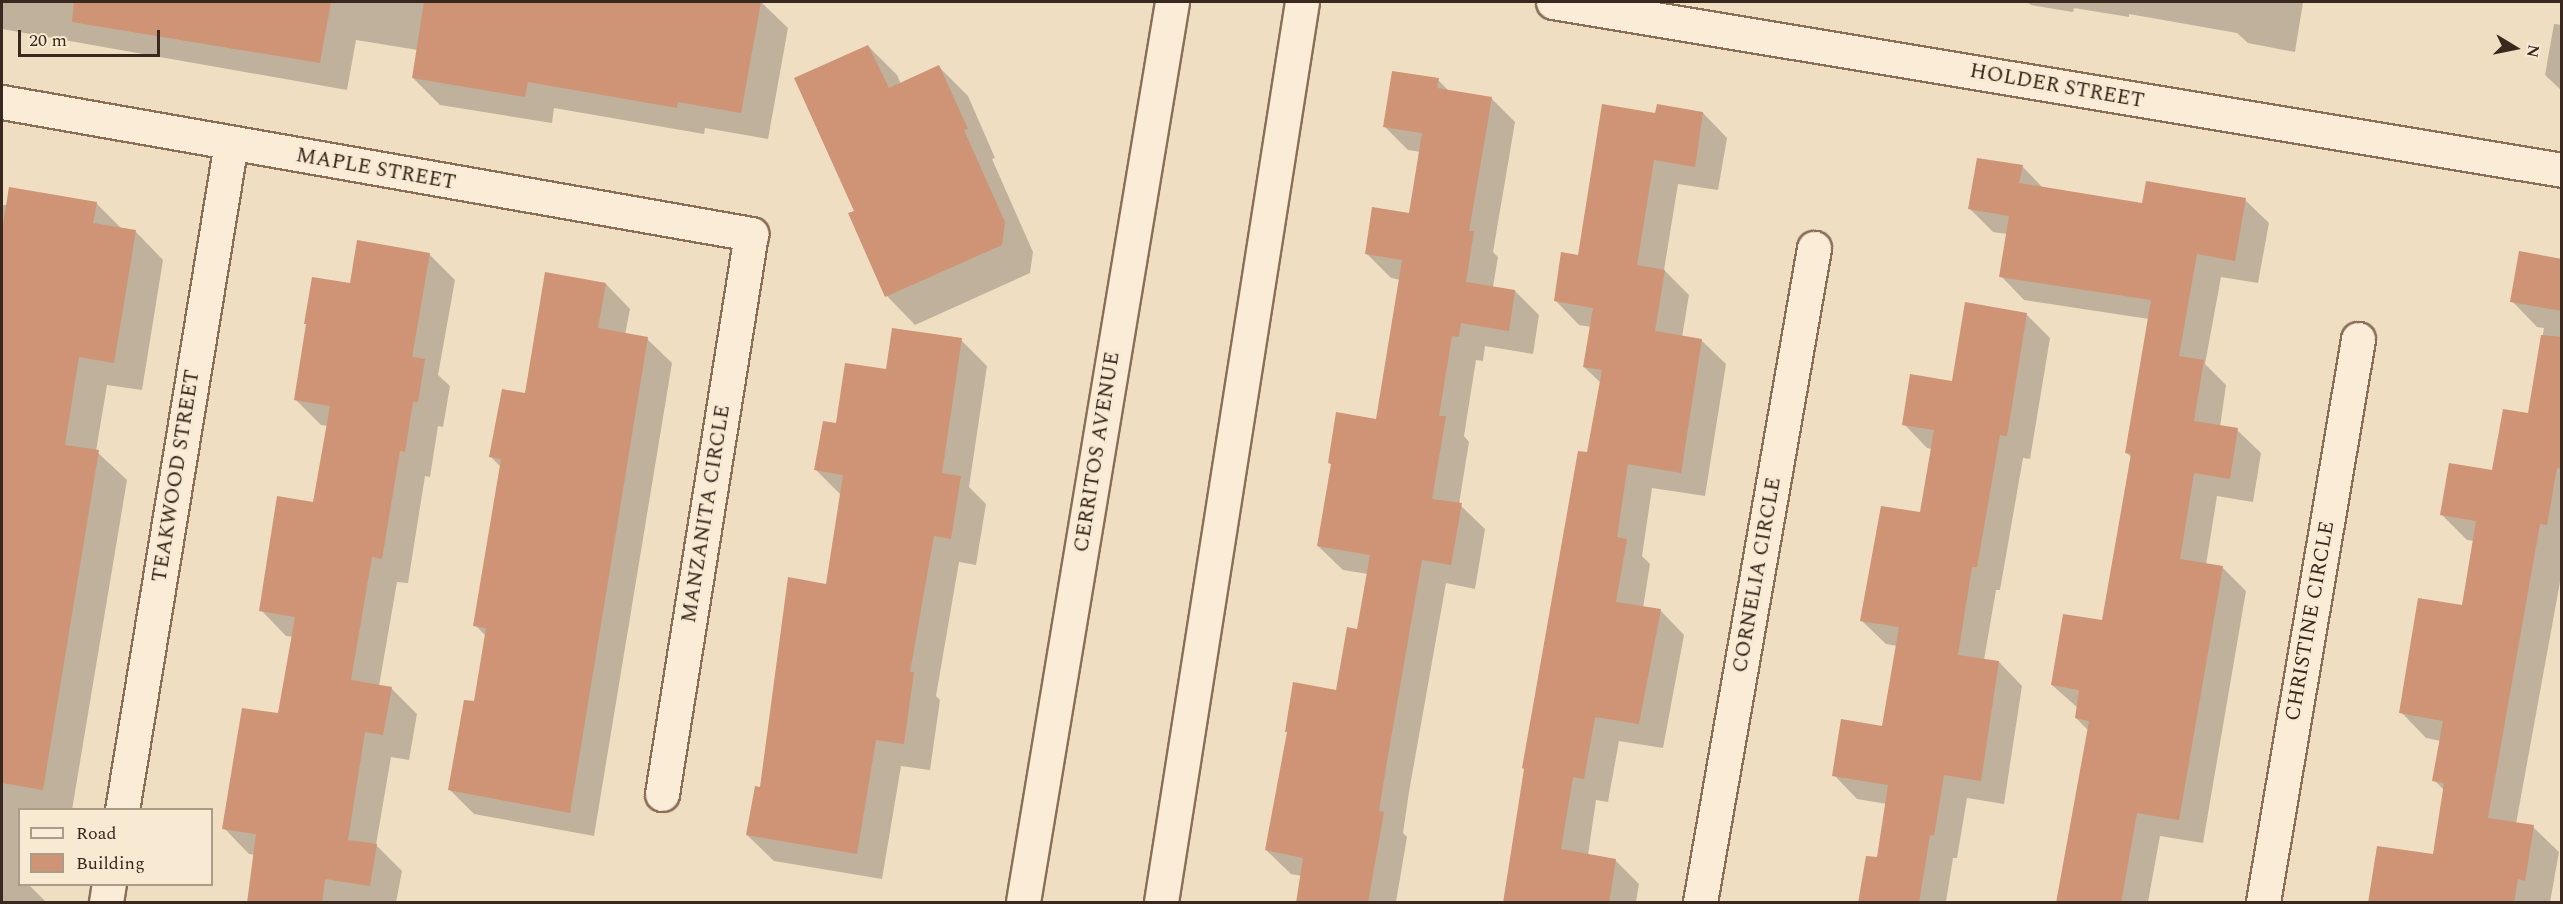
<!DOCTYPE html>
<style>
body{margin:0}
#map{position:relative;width:2563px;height:904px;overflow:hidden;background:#efdec2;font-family:Spectral,serif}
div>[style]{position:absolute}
.shadow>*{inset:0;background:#0003}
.building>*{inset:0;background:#cf9376}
.roads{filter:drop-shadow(2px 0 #8a6e58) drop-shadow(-2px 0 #8a6e58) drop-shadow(0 2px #8a6e58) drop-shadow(0 -2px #8a6e58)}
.street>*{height:33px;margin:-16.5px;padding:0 16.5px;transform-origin:16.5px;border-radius:16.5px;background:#faecd6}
.secondary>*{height:33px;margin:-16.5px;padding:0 16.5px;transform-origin:16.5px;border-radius:16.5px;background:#faecd6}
span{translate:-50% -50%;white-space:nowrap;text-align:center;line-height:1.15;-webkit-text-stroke:4.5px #f7e9d2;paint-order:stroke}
.street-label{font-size:21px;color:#39281d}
.frame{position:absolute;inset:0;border:3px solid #39281d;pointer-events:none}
.legend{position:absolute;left:18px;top:808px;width:195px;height:78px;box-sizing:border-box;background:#f7e9d2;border:2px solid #ab9c8a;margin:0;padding:8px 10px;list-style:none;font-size:18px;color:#39281d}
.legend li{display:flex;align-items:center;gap:12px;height:30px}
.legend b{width:30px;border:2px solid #ab9c8a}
.north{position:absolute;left:2485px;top:18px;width:60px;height:60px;-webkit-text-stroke:4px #f7e9d2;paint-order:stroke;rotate:100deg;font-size:16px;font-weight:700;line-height:24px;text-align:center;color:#39281d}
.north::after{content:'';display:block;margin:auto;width:21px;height:27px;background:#39281d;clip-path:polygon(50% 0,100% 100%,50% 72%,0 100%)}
.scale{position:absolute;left:18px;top:30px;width:142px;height:27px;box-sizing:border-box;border:3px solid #39281d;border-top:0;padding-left:8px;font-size:18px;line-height:21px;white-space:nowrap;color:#39281d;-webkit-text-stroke:4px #f7e9d2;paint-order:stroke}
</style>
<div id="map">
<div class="shadow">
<i style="clip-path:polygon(2px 2px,761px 2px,788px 28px,768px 139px,705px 128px,704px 134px,554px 108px,552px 123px,440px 105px,413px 78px,418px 50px,356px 40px,347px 90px,2px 29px)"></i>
<i style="clip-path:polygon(2027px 2px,2303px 2px,2295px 52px,2248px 43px,2237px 33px,2129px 14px,2129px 17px,2074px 8px,2073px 12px,2031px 5px)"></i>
<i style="clip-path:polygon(2554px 24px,2562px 25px,2562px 91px,2545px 75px)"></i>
<i style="clip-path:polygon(868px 46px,897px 75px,901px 84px,939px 67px,968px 96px,995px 158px,992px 159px,1033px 252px,1030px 273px,915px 325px,887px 296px,850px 214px,856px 212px)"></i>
<i style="clip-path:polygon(1438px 80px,1450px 92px,1491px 98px,1515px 122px,1493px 252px,1498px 257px,1493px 287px,1515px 291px,1539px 315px,1533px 354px,1485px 346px,1483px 361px,1476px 360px,1464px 436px,1469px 442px,1459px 504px,1485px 529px,1475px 589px,1446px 583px,1409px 792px,1403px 833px,1407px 837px,1396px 902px,1297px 902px,1302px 876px,1291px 874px,1266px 850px,1338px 692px,1358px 631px,1368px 574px,1343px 570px,1318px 546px,1332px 465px,1377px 420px,1401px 280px,1391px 278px,1367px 254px,1411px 215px,1421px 152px,1408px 150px,1384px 126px)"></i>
<i style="clip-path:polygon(1703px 113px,1727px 138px,1718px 190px,1678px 184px,1664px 270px,1689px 295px,1682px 337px,1701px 340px,1726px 364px,1705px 496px,1652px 488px,1642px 556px,1650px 564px,1643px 608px,1660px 610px,1684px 635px,1663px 748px,1619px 741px,1608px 802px,1596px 800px,1588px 855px,1615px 860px,1639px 884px,1636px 902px,1504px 902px,1601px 383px,1584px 367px,1591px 327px,1579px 325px,1555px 300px,1656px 115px)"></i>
<i style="clip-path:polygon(2022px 166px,2044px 189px,2143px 205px,2245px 200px,2269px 223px,2258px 283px,2221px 277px,2205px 364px,2226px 385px,2220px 427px,2237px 430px,2261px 453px,2253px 502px,2217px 496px,2206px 565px,2222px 567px,2246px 591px,2203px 843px,2160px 836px,2148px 902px,2057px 902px,2089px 731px,2076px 718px,2078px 708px,2052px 685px,2103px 622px,2132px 458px,2127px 453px,2149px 319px,2024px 300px,2001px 276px,2007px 234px,1993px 232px,1970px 209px)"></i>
<i style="clip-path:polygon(96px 203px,122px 229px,135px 231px,163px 260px,142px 390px,107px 385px,96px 451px,127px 480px,72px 810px,20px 810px,20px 884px,28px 884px,46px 902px,2px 902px,2px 205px)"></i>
<i style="clip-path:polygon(429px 254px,455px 280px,438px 375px,450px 386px,443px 427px,438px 426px,430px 477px,425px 476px,408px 583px,397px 582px,379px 686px,391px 688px,417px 714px,409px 760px,391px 757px,376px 845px,402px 871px,396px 902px,248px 902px,255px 855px,249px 854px,224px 828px,279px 715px,293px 637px,286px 636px,261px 610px,314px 504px,328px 426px,321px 425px,296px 400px,351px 285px)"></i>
<i style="clip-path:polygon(2562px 260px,2562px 571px,2516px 824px,2533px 827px,2559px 852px,2550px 902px,2369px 902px,2434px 856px,2444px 790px,2434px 780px,2441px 741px,2426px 738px,2401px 712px,2463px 607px,2474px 541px,2467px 540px,2441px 514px,2493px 471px,2529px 415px,2544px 328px,2537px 327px,2512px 301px)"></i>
<i style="clip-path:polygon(606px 284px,630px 309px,625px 335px,647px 339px,672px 363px,594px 836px,474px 814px,450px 790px,475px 703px,486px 636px,475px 625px,501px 467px,490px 456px,526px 395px)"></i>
<i style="clip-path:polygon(2026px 314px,2050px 338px,2030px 459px,2023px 458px,2000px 590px,1996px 590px,1984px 660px,1999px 662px,2022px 686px,2004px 804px,1967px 798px,1957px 858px,1953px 858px,1946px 902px,1859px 902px,1878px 859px,1887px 804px,1857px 799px,1834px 775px,1884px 728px,1897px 646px,1886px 644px,1862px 621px,1921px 514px,1932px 449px,1927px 448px,1904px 424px,1954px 382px)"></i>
<i style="clip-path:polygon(961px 340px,987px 366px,969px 487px,986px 504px,976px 565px,959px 562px,936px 696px,940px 700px,930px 770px,901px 766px,882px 879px,774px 861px,747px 835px,827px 585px,841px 495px,816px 470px,837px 425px,887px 371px)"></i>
</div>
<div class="building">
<i style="clip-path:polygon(74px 2px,331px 2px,320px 63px,72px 22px)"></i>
<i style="clip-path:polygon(424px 2px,761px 2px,741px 113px,678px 102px,677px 108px,528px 82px,525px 97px,412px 78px)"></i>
<i style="clip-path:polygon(868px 45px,889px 88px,939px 65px,968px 129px,964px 130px,1005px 222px,1002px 245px,885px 297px,848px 213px,854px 211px,794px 78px)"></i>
<i style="clip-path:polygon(1392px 71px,1439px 78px,1437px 88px,1492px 97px,1469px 231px,1474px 231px,1466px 282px,1515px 290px,1509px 331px,1461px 323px,1459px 337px,1452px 336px,1439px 416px,1446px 416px,1432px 499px,1462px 503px,1451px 565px,1422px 560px,1386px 767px,1379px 811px,1384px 812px,1368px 903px,1296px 903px,1303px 858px,1265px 850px,1287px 732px,1285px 732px,1293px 682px,1336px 690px,1347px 627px,1357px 629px,1370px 555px,1317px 546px,1331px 464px,1328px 463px,1336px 412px,1376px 419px,1402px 260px,1365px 254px,1372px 207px,1409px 213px,1422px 133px,1383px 127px)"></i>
<i style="clip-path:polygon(1602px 104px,1655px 113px,1657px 104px,1703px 112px,1695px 167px,1654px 160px,1637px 265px,1665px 270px,1655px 331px,1702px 339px,1681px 473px,1628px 464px,1617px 537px,1627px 539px,1616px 602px,1661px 609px,1639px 724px,1595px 717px,1584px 779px,1573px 777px,1561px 849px,1616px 859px,1609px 903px,1503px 903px,1524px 769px,1522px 768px,1578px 451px,1587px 452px,1602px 370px,1583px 367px,1593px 308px,1554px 301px,1561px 252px,1578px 255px)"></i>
<i style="clip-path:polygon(1977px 158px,2023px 165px,2019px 183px,2142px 203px,2146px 181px,2246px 198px,2235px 261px,2197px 254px,2179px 356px,2204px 360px,2194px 421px,2238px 428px,2230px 479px,2194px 473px,2180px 559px,2223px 566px,2179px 820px,2137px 813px,2121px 903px,2056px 903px,2089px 721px,2075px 718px,2079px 690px,2051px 685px,2063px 614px,2102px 620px,2131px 454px,2125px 453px,2151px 300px,1999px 277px,2009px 216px,1968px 209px)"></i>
<i style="clip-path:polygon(9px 187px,97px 202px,93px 223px,136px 230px,114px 363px,79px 357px,65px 445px,99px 450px,43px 790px,2px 783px,2px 231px)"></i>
<i style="clip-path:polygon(357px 240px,430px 253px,412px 357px,425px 359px,418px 402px,413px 402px,405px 452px,400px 451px,382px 559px,372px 557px,351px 680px,392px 687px,383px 735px,365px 732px,348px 840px,377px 844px,370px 886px,325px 879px,322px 903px,247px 903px,256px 834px,222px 829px,234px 756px,242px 708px,278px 713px,295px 617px,259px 611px,277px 496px,313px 502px,330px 406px,294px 400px,306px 324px,304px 324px,312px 277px,350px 283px)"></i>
<i style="clip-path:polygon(2519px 251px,2562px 259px,2562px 311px,2510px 302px)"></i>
<i style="clip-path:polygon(545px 272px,606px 283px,598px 328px,648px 337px,570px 813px,448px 790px,464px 700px,474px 701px,486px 628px,473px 626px,501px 459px,489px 457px,502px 389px,525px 393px)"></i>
<i style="clip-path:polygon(1965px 302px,2027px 313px,2007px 436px,2000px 435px,1977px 567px,1972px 567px,1958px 655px,1999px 661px,1981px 781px,1944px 775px,1934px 836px,1930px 835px,1919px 903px,1858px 903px,1866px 856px,1877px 857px,1888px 785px,1832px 776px,1841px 719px,1882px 726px,1899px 627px,1860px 621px,1881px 506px,1920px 512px,1934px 430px,1902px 425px,1910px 374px,1952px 381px)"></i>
<i style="clip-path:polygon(892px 328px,962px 338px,942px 473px,961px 476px,951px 539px,934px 536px,910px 672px,914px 672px,904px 744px,876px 740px,857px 854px,746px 835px,755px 786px,760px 787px,788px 577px,826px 584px,843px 475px,814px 470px,823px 421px,836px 423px,845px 363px,886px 369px)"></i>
<i style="clip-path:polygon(2541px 335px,2562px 337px,2562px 469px,2557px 468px,2547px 525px,2540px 524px,2488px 818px,2534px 825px,2525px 881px,2518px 879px,2514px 903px,2368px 903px,2377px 846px,2433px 854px,2444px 783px,2432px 781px,2443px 721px,2399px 713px,2418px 598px,2462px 605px,2476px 521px,2440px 515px,2449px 463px,2492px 470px,2503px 409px,2528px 413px)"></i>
</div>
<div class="roads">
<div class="street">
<i style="left:2px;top:102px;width:761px;rotate:9.99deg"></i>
<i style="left:751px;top:234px;width:567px;rotate:99.03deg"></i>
<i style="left:122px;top:810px;width:676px;rotate:-80.72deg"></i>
<i style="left:106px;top:902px;width:18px;rotate:-81deg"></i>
<i style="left:1161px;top:902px;width:911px;rotate:-81.1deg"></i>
<i style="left:1700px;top:902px;width:664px;rotate:-80.11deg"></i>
<i style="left:2263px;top:902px;width:571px;rotate:-80.42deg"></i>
</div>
<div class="secondary">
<i style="left:1553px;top:2px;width:1023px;rotate:9.45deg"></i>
<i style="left:1023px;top:902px;width:912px;rotate:-80.6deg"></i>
</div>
</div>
<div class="street-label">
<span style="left:2057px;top:86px;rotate:10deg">HOLDER STREET</span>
<span style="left:376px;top:169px;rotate:10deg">MAPLE STREET</span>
<span style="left:1097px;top:452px;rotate:-81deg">CERRITOS AVENUE</span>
<span style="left:176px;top:476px;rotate:-81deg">TEAKWOOD STREET</span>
<span style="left:706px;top:514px;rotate:-81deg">MANZANITA CIRCLE</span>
<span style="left:1757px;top:575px;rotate:-80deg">CORNELIA CIRCLE</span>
<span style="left:2310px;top:621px;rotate:-80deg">CHRISTINE CIRCLE</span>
</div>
<div class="frame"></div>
<ul class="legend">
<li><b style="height:8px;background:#faecd6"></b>Road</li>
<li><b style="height:16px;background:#cf9376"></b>Building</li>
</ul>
<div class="north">N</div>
<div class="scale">20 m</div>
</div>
